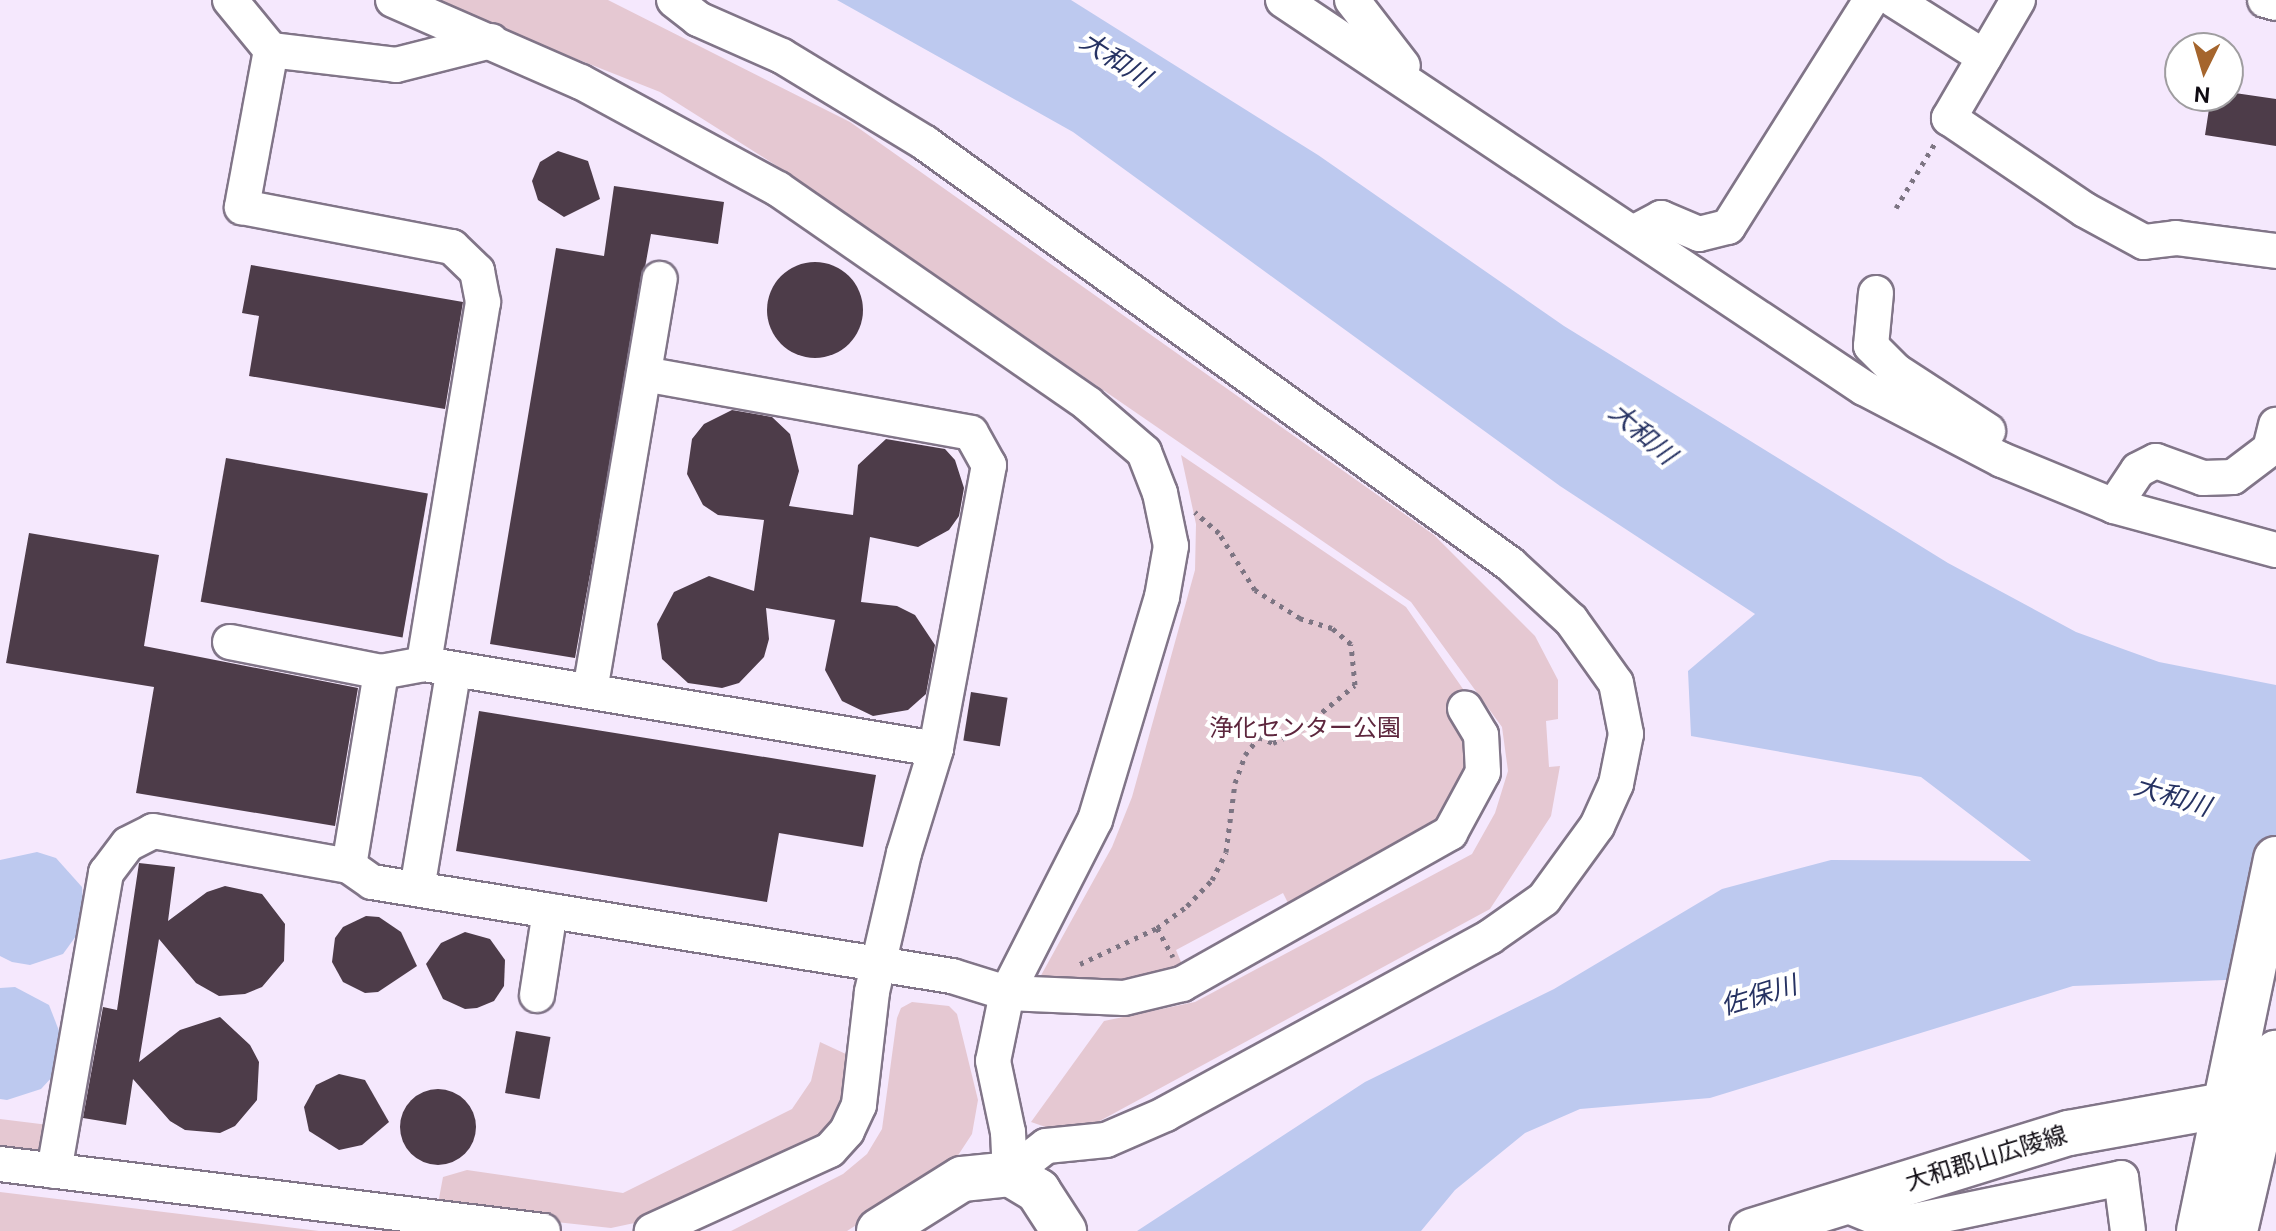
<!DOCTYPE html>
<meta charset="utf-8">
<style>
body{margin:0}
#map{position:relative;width:2276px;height:1231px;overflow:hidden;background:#f5e8fd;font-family:"DM Sans","Noto Sans JP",sans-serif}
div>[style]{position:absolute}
.green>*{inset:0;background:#e5c8d2;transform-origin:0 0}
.water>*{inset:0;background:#bdc9ef}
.building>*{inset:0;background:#4d3c49;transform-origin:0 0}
.round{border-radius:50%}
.path>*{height:5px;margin-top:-2.5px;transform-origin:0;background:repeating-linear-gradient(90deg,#7d7583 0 4px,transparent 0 10px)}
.roads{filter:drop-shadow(2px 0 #817588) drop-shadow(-2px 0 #817588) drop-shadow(0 2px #817588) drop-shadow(0 -2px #817588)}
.minor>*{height:34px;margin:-17px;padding:0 17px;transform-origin:17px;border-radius:17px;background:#fff}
.major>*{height:44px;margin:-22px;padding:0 22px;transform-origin:22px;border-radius:22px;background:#fff}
span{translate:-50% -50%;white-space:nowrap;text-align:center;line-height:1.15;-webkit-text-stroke:8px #fff;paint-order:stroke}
.park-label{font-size:24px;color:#5d263d}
.street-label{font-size:24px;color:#0f0b12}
.water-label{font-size:26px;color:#273363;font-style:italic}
.north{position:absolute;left:2164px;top:32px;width:80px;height:80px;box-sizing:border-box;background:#fff;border:2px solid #9f9da0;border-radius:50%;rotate:185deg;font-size:22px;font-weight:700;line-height:32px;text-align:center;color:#0f0b12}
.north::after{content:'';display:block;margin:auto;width:28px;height:36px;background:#a5652d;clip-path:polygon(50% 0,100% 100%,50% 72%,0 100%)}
</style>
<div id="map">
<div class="green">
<i style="clip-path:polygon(428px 0,608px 0,850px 122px,1434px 535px,1535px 636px,1558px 680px,1558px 719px,1546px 721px,1549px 767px,1560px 766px,1551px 816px,1490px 909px,1072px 1136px,1031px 1122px,1104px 1021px,1195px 1002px,1472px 854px,1495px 813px,1508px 771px,1502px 727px,1411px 602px,788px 173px,660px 92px)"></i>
<i style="clip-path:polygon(1181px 455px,1406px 607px,1470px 699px,1474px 776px,1437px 826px,1292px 911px,1283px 893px,1176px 950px,1184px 969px,1105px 987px,1039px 979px,1112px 847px,1132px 797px,1195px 570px,1196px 524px)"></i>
<i style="clip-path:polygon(912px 1002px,949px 1006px,957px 1014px,978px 1100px,972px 1134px,953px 1163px,847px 1231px,731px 1231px,843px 1174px,867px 1154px,882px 1129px,897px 1018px,901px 1008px)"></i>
<i style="clip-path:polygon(820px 1042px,848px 1055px,840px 1105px,822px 1136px,639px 1222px,611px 1228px,437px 1209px,443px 1177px,467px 1170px,623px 1193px,792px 1109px,811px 1081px)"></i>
<i style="left:0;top:1119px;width:49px;height:30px;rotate:7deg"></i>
<i style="clip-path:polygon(0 1192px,319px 1231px,0 1231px)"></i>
</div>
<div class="water">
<i style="clip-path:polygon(837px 0,1071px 0,1318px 155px,1564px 326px,1948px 563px,2076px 632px,2159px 662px,2276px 685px,2276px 978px,2073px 986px,1710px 1098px,1580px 1109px,1525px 1133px,1455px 1190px,1421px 1231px,1137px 1231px,1365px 1082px,1554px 989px,1722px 889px,1831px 860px,2031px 861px,1921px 777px,1691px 736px,1688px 671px,1755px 614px,1560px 486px,1073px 132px)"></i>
<i style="clip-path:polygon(37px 852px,56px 858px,82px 887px,84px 925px,63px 954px,30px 965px,12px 962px,0 956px,0 860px)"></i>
<i style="clip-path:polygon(15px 987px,49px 1005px,63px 1041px,53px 1076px,41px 1089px,7px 1100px,0 1099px,0 988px)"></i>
</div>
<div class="building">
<i style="clip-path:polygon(2228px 92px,2276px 99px,2276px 146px,2205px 135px,2211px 96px,2228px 96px)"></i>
<i style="clip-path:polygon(558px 151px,588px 161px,600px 199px,564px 217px,538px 200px,532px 181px,540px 162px)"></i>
<i style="clip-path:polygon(614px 186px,724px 202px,718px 244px,651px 234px,575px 658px,490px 644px,556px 248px,604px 256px)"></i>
<i class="round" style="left:767px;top:262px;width:96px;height:96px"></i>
<i style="clip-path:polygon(251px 265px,463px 302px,445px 409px,249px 376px,259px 316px,242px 313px)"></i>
<i style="clip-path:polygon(732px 410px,772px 417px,790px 434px,799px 471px,789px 506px,853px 515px,858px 465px,886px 439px,945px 449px,955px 460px,964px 488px,959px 516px,949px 530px,918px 547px,870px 537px,861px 602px,897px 606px,915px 615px,935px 645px,926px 694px,908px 710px,873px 716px,842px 701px,825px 670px,835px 620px,766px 608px,769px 639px,764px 657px,739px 683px,722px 688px,688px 683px,662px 659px,657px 624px,674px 592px,709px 576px,754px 591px,764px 520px,718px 515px,703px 505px,687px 474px,692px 439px,704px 424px)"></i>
<i style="left:226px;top:458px;width:205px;height:146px;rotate:10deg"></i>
<i style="clip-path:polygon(29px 533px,159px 555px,144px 646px,358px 688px,335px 826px,136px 793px,154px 687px,6px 663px)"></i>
<i style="left:971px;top:692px;width:37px;height:49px;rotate:9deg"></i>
<i style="clip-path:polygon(479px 711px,876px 775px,863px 847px,779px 833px,767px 902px,456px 851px)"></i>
<i style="clip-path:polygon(139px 863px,175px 867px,168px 921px,207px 892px,225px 886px,262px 894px,285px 924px,284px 961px,262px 987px,245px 994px,219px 996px,196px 983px,159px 939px,139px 1062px,180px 1030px,220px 1017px,250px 1045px,259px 1062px,257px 1100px,235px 1126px,220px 1133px,185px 1130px,170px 1121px,133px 1079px,126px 1125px,83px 1118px,103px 1007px,117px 1010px)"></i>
<i style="clip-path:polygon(366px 916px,379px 917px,401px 932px,417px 966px,378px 992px,365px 993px,343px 982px,332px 962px,335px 938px,343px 927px)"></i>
<i style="clip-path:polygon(465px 932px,490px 939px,505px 960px,504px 986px,494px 1001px,477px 1008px,465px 1009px,443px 999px,426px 964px,441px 943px)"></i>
<i style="left:516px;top:1031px;width:35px;height:63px;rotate:10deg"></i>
<i style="clip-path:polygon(339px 1074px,365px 1080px,389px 1122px,362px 1145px,339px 1150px,309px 1131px,304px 1107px,316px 1085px)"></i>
<i class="round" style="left:400px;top:1089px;width:76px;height:76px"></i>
</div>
<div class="path">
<i style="left:1896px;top:208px;width:76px;rotate:-59deg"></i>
<i style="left:1157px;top:928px;width:33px;rotate:61deg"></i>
<i style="left:1080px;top:964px;width:85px;rotate:-25.1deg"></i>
<i style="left:1157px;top:928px;width:37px;rotate:-36deg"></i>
<i style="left:1187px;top:906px;width:36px;rotate:-46deg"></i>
<i style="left:1212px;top:880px;width:31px;rotate:-63deg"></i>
<i style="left:1226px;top:852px;width:70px;rotate:-82.6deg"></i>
<i style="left:1235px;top:783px;width:30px;rotate:-70deg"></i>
<i style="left:1245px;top:755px;width:23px;rotate:-52deg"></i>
<i style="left:1259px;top:737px;width:15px;rotate:23deg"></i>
<i style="left:1273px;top:743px;width:29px;rotate:-25deg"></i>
<i style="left:1299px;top:731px;width:72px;rotate:-39.4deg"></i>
<i style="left:1355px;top:685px;width:41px;rotate:-95.6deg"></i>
<i style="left:1351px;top:644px;width:25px;rotate:-140deg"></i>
<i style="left:1332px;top:628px;width:34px;rotate:-163deg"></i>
<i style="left:1300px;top:618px;width:53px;rotate:-148.1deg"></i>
<i style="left:1255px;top:590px;width:67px;rotate:-122.3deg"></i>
<i style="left:1219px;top:533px;width:32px;rotate:-139deg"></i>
</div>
<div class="roads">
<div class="minor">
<i style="left:230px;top:0;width:65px;rotate:50.6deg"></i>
<i style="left:271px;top:50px;width:126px;rotate:6.8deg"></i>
<i style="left:396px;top:65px;width:98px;rotate:-14.2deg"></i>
<i style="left:393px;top:0;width:205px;rotate:23.6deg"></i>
<i style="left:581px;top:82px;width:224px;rotate:28.5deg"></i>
<i style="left:778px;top:189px;width:377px;rotate:34.7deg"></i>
<i style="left:1088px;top:404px;width:74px;rotate:40.6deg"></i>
<i style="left:1144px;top:452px;width:44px;rotate:68.7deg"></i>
<i style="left:1160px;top:493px;width:54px;rotate:78.3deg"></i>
<i style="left:1171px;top:546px;width:52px;rotate:100deg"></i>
<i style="left:1162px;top:597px;width:233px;rotate:106.7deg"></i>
<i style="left:1095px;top:820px;width:194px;rotate:117deg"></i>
<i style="left:1007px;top:993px;width:69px;rotate:101.6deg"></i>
<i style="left:993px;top:1061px;width:73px;rotate:78.1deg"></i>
<i style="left:1008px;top:1132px;width:42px;rotate:87.3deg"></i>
<i style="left:674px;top:0;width:31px;rotate:38deg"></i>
<i style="left:698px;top:19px;width:92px;rotate:23.8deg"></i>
<i style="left:782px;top:56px;width:167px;rotate:31.3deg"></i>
<i style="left:925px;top:143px;width:721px;rotate:35.74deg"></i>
<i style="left:1510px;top:564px;width:83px;rotate:42.6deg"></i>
<i style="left:1571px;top:620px;width:77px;rotate:54.5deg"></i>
<i style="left:1616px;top:683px;width:52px;rotate:78.9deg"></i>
<i style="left:1626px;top:734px;width:51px;rotate:101.3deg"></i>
<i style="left:1616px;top:784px;width:46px;rotate:114.3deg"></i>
<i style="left:1597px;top:826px;width:90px;rotate:126deg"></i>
<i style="left:1544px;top:899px;width:66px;rotate:144.9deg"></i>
<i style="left:1490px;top:937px;width:369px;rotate:151.4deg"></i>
<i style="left:1166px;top:1114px;width:65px;rotate:156.6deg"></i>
<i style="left:1106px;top:1140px;width:60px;rotate:174.3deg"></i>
<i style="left:1046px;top:1146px;width:46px;rotate:142.1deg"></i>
<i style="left:1283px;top:0;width:699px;rotate:33.74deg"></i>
<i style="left:1864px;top:388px;width:156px;rotate:27.6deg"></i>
<i style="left:2002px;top:460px;width:121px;rotate:22.3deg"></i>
<i style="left:2114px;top:506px;width:168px;rotate:15.2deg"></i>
<i style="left:1352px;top:0;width:83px;rotate:52.3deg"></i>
<i style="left:1894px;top:0;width:107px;rotate:32.3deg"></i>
<i style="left:2018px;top:0;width:137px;rotate:120.3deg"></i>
<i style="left:1949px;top:118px;width:164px;rotate:34.1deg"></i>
<i style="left:2085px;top:210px;width:67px;rotate:28.5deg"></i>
<i style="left:2144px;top:242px;width:32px;rotate:-7deg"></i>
<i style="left:2176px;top:238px;width:101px;rotate:7.4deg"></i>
<i style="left:2265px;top:0;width:11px;rotate:15deg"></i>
<i style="left:271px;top:50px;width:160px;rotate:100.5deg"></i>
<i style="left:242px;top:207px;width:214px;rotate:10.8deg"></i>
<i style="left:452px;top:247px;width:35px;rotate:44deg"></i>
<i style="left:477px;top:271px;width:32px;rotate:79deg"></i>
<i style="left:483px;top:302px;width:367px;rotate:99.3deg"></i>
<i style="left:1633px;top:233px;width:32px;rotate:-28deg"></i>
<i style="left:1661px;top:218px;width:41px;rotate:22.8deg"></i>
<i style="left:1699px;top:234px;width:30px;rotate:-14deg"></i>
<i style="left:1728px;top:227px;width:268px;rotate:-57.8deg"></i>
<i style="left:1876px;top:293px;width:53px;rotate:95.4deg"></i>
<i style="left:1871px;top:346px;width:35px;rotate:45deg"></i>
<i style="left:1896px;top:371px;width:110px;rotate:33.1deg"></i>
<i style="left:644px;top:374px;width:332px;rotate:10.2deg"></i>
<i style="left:971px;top:433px;width:37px;rotate:61deg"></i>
<i style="left:989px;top:465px;width:289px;rotate:100.6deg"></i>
<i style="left:936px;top:749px;width:109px;rotate:107.1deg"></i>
<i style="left:904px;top:853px;width:143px;rotate:103deg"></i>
<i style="left:872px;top:992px;width:114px;rotate:96.6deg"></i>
<i style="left:859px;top:1105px;width:29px;rotate:115deg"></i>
<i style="left:847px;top:1131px;width:25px;rotate:132deg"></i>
<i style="left:830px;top:1150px;width:196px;rotate:155.5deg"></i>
<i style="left:2114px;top:506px;width:43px;rotate:-56.3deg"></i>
<i style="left:2138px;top:470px;width:20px;rotate:-27deg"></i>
<i style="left:2156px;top:461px;width:50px;rotate:19.9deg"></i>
<i style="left:2203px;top:478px;width:30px;rotate:-2deg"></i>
<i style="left:2233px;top:477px;width:46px;rotate:-37.1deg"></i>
<i style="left:2270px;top:449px;width:25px;rotate:-76deg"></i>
<i style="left:230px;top:642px;width:154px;rotate:11.2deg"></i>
<i style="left:381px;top:672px;width:44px;rotate:-10.5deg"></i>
<i style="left:424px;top:664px;width:519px;rotate:9.43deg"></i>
<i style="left:590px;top:691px;width:418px;rotate:-80.4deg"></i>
<i style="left:349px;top:866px;width:197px;rotate:-80.6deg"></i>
<i style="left:417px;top:889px;width:223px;rotate:-80.5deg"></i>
<i style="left:537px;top:995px;width:85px;rotate:-81.2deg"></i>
<i style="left:0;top:1164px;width:547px;rotate:7.03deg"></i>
<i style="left:54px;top:1171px;width:303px;rotate:-80.1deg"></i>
<i style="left:106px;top:873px;width:36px;rotate:-53deg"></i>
<i style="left:128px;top:844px;width:28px;rotate:-27deg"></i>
<i style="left:153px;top:831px;width:199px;rotate:10.1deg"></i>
<i style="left:349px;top:866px;width:28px;rotate:35deg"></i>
<i style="left:372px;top:882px;width:588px;rotate:9.21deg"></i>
<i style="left:952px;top:976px;width:58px;rotate:17.2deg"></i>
<i style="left:1007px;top:993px;width:117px;rotate:2.4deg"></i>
<i style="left:1124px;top:998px;width:60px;rotate:-13.6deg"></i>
<i style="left:1182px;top:984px;width:308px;rotate:-29.4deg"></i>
<i style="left:1450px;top:833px;width:69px;rotate:-61.6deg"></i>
<i style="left:1483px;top:772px;width:37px;rotate:-93deg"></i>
<i style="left:1481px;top:735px;width:31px;rotate:-121deg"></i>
<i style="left:1841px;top:1203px;width:58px;rotate:22.2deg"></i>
<i style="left:1895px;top:1225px;width:231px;rotate:-11.7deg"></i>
<i style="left:2121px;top:1178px;width:53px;rotate:82.5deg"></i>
</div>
<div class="major">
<i style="left:879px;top:1231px;width:98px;rotate:-32.1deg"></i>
<i style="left:962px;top:1179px;width:48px;rotate:-5.9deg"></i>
<i style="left:1010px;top:1174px;width:33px;rotate:31deg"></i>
<i style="left:1038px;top:1191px;width:48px;rotate:57deg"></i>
<i style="left:1752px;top:1231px;width:332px;rotate:-17.2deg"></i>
<i style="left:2069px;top:1133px;width:158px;rotate:-10.2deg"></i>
<i style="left:2225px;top:1105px;width:42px;rotate:-16.7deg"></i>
<i style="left:2199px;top:1231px;width:380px;rotate:-78.3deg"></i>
<i style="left:2235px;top:1231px;width:183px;rotate:-77deg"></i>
</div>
</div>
<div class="park-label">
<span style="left:1305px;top:728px">浄化センター公園</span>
</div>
<div class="street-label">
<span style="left:1986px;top:1158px;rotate:-17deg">大和郡山広陵線</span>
</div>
<div class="water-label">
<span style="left:1115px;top:60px;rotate:33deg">大和川</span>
<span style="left:1642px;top:434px;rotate:41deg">大和川</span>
<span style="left:2172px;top:797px;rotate:17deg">大和川</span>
<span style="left:1759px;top:996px;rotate:-17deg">佐保川</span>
</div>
<div class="north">N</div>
</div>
